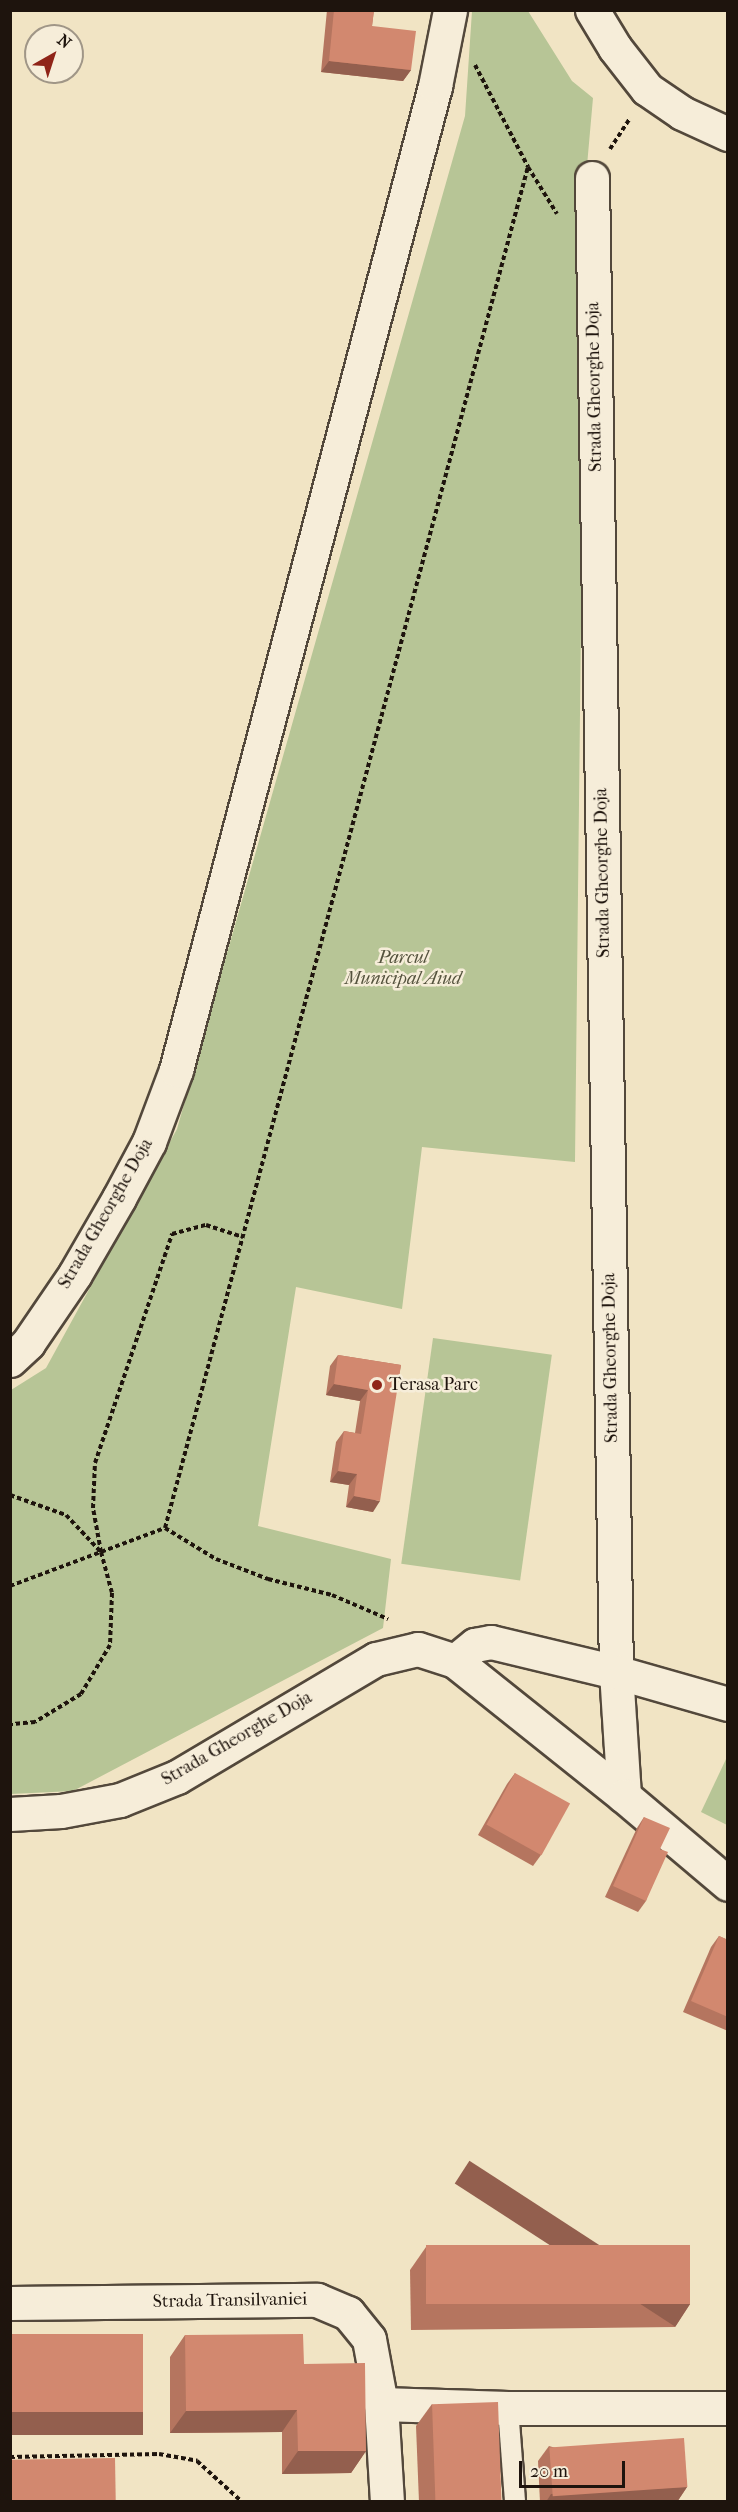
<!DOCTYPE html>
<style>
body{margin:0}
#map{position:relative;width:738px;height:2512px;overflow:hidden;background:#f1e4c4;font-family:"IM FELL French Canon",serif}
div>[style]{position:absolute}
.green>*{inset:0;background:#b7c596;transform-origin:0 0}
.path>*{height:4px;margin-top:-2px;transform-origin:0;background:repeating-linear-gradient(90deg,#1e140d 0 4.5px,transparent 0 7.5px)}
.roads{filter:drop-shadow(2px 0 #53483b) drop-shadow(-2px 0 #53483b) drop-shadow(0 2px #53483b) drop-shadow(0 -2px #53483b)}
.lane>*{height:20px;margin:-10px;padding:0 10px;transform-origin:10px;border-radius:10px;background:#f6edd9}
.street>*{height:33px;margin:-16.5px;padding:0 16.5px;transform-origin:16.5px;border-radius:16.5px;background:#f6edd9}
.wall>*{inset:0;background:#b5755f}
.shaded-wall>*{inset:0;background:#935f4e;transform-origin:0 0}
.building>*{inset:0;background:#d2886f;transform-origin:0 0}
.dots>*{width:16px;height:16px;translate:-50% -50%;box-sizing:border-box;border:3px solid #f6edd9;border-radius:50%}
span{translate:-50% -50%;white-space:nowrap;text-align:center;line-height:1.15;-webkit-text-stroke:5px #f6edd9;paint-order:stroke}
.street-label{font-size:18px;color:#1e140d}
.park-label{font-size:18px;color:#54523d;font-style:italic}
.poi-label{font-size:18px;color:#1e140d}
.left{translate:0 -50%;text-align:left}
.frame{position:absolute;inset:0;border:12px solid #1e140d;pointer-events:none}
.north{position:absolute;left:24px;top:24px;width:60px;height:60px;box-sizing:border-box;background:#f6edd9;border:2px solid #a09687;border-radius:50%;rotate:39deg;font-size:16px;font-weight:700;line-height:24px;text-align:center;color:#1e140d}
.north::after{content:'';display:block;margin:auto;width:21px;height:27px;background:#8f2418;clip-path:polygon(50% 0,100% 100%,50% 72%,0 100%)}
.scale{position:absolute;left:519px;top:2461px;width:106px;height:27px;box-sizing:border-box;border:3px solid #1e140d;border-top:0;padding-left:8px;font-size:18px;line-height:21px;white-space:nowrap;color:#1e140d;-webkit-text-stroke:4px #f6edd9;paint-order:stroke}
</style>
<div id="map">
<div class="green">
<i style="clip-path:polygon(472px 11px,528px 11px,572px 81px,593px 98px,586px 177px,575px 1162px,422px 1147px,402px 1309px,296px 1287px,258px 1526px,391px 1559px,383px 1628px,73px 1791px,11px 1794px,11px 1390px,46px 1368px,177px 1129px,465px 116px)"></i>
<i style="left:433px;top:1338px;width:120px;height:228px;rotate:8deg"></i>
<i style="clip-path:polygon(727px 1757px,727px 1825px,701px 1812px)"></i>
</div>
<div class="path">
<i style="left:475px;top:65px;width:115px;rotate:62.5deg"></i>
<i style="left:528px;top:167px;width:55px;rotate:58.3deg"></i>
<i style="left:610px;top:149px;width:37px;rotate:-57deg"></i>
<i style="left:10px;top:1495px;width:59px;rotate:19.7deg"></i>
<i style="left:66px;top:1515px;width:51px;rotate:46.6deg"></i>
<i style="left:101px;top:1552px;width:42px;rotate:75deg"></i>
<i style="left:112px;top:1593px;width:52px;rotate:92.2deg"></i>
<i style="left:110px;top:1645px;width:57px;rotate:120.6deg"></i>
<i style="left:81px;top:1694px;width:54px;rotate:148.7deg"></i>
<i style="left:35px;top:1722px;width:25px;rotate:175deg"></i>
<i style="left:165px;top:1528px;width:1409px;rotate:-75.07deg"></i>
<i style="left:165px;top:1528px;width:60px;rotate:31.3deg"></i>
<i style="left:216px;top:1559px;width:56px;rotate:21deg"></i>
<i style="left:268px;top:1579px;width:66px;rotate:14deg"></i>
<i style="left:332px;top:1595px;width:61px;rotate:23.2deg"></i>
<i style="left:101px;top:1552px;width:45px;rotate:-100.3deg"></i>
<i style="left:93px;top:1508px;width:45px;rotate:-87.5deg"></i>
<i style="left:95px;top:1463px;width:242px;rotate:-71.4deg"></i>
<i style="left:172px;top:1234px;width:35px;rotate:-15deg"></i>
<i style="left:206px;top:1225px;width:39px;rotate:18deg"></i>
<i style="left:10px;top:1586px;width:165px;rotate:-20.5deg"></i>
<i style="left:10px;top:2457px;width:149px;rotate:-1.2deg"></i>
<i style="left:159px;top:2454px;width:39px;rotate:10deg"></i>
<i style="left:197px;top:2461px;width:61px;rotate:42.3deg"></i>
</div>
<div class="roads">
<div class="lane">
<i style="left:508px;top:2408px;width:94px;rotate:85.7deg"></i>
</div>
<div class="street">
<i style="left:592px;top:10px;width:44px;rotate:58.8deg"></i>
<i style="left:615px;top:48px;width:52px;rotate:52deg"></i>
<i style="left:647px;top:89px;width:42px;rotate:34.4deg"></i>
<i style="left:682px;top:113px;width:51px;rotate:24.5deg"></i>
<i style="left:592px;top:178px;width:1494px;rotate:89.08deg"></i>
<i style="left:616px;top:1672px;width:124px;rotate:86.3deg"></i>
<i style="left:10px;top:1360px;width:25px;rotate:-43deg"></i>
<i style="left:28px;top:1343px;width:83px;rotate:-55.7deg"></i>
<i style="left:75px;top:1274px;width:88px;rotate:-59.9deg"></i>
<i style="left:119px;top:1198px;width:64px;rotate:-61.8deg"></i>
<i style="left:149px;top:1142px;width:77px;rotate:-69.4deg"></i>
<i style="left:176px;top:1070px;width:1018px;rotate:-75.25deg"></i>
<i style="left:435px;top:86px;width:77px;rotate:-78.8deg"></i>
<i style="left:455px;top:1661px;width:26px;rotate:-39deg"></i>
<i style="left:475px;top:1645px;width:16px;rotate:-11deg"></i>
<i style="left:491px;top:1642px;width:129px;rotate:13.5deg"></i>
<i style="left:616px;top:1672px;width:116px;rotate:15.9deg"></i>
<i style="left:10px;top:1814px;width:51px;rotate:-3.4deg"></i>
<i style="left:61px;top:1811px;width:60px;rotate:-10.6deg"></i>
<i style="left:120px;top:1800px;width:61px;rotate:-22deg"></i>
<i style="left:177px;top:1777px;width:231px;rotate:-30.7deg"></i>
<i style="left:376px;top:1659px;width:43px;rotate:-13.4deg"></i>
<i style="left:418px;top:1649px;width:39px;rotate:18deg"></i>
<i style="left:455px;top:1661px;width:216px;rotate:38.6deg"></i>
<i style="left:624px;top:1796px;width:136px;rotate:40.2deg"></i>
<i style="left:10px;top:2303px;width:307px;rotate:-0.6deg"></i>
<i style="left:317px;top:2300px;width:34px;rotate:23deg"></i>
<i style="left:348px;top:2313px;width:33px;rotate:51deg"></i>
<i style="left:369px;top:2339px;width:66px;rotate:79.5deg"></i>
<i style="left:381px;top:2404px;width:98px;rotate:86.5deg"></i>
<i style="left:381px;top:2404px;width:127px;rotate:1.8deg"></i>
<i style="left:508px;top:2408px;width:220px"></i>
</div>
</div>
<div class="wall">
<i style="clip-path:polygon(327px 10px,374px 10px,372px 26px,411px 70px,403px 81px,321px 72px)"></i>
<i style="clip-path:polygon(338px 1355px,401px 1365px,373px 1512px,346px 1507px,349px 1485px,330px 1482px,336px 1442px,344px 1431px,355px 1433px,360px 1401px,326px 1395px,330px 1366px)"></i>
<i style="clip-path:polygon(515px 1773px,541px 1855px,533px 1866px,478px 1835px,507px 1784px)"></i>
<i style="clip-path:polygon(644px 1817px,660px 1849px,646px 1901px,638px 1912px,605px 1897px,637px 1828px)"></i>
<i style="clip-path:polygon(719px 1936px,728px 1940px,728px 2031px,683px 2012px,711px 1947px)"></i>
<i style="clip-path:polygon(426px 2247px,690px 2304px,675px 2327px,411px 2330px,410px 2270px)"></i>
<i style="clip-path:polygon(185px 2335px,304px 2364px,366px 2451px,351px 2473px,282px 2474px,282px 2432px,170px 2433px,170px 2357px)"></i>
<i style="clip-path:polygon(432px 2404px,501px 2502px,419px 2502px,416px 2426px)"></i>
<i style="clip-path:polygon(549px 2446px,687px 2487px,677px 2502px,540px 2502px,538px 2461px)"></i>
</div>
<div class="shaded-wall">
<i style="clip-path:polygon(329px 61px,411px 70px,403px 81px,321px 72px)"></i>
<i style="clip-path:polygon(334px 1384px,368px 1390px,360px 1401px,326px 1395px)"></i>
<i style="clip-path:polygon(338px 1471px,357px 1474px,349px 1485px,330px 1482px)"></i>
<i style="clip-path:polygon(354px 1496px,380px 1501px,373px 1512px,346px 1507px)"></i>
<i style="left:690px;top:2304px;width:27px;height:263px;rotate:123deg"></i>
<i style="clip-path:polygon(297px 2410px,282px 2432px,170px 2433px,186px 2411px)"></i>
<i style="left:10px;top:2412px;width:133px;height:23px"></i>
<i style="clip-path:polygon(298px 2451px,366px 2451px,351px 2473px,282px 2474px)"></i>
<i style="clip-path:polygon(687px 2487px,677px 2502px,546px 2502px,551px 2494px)"></i>
</div>
<div class="building">
<i style="clip-path:polygon(334px 10px,374px 10px,372px 26px,416px 31px,411px 70px,329px 61px)"></i>
<i style="clip-path:polygon(338px 1355px,401px 1365px,380px 1501px,354px 1496px,357px 1474px,338px 1471px,344px 1431px,361px 1434px,368px 1390px,334px 1384px)"></i>
<i style="left:515px;top:1773px;width:63px;height:59px;rotate:29deg"></i>
<i style="clip-path:polygon(644px 1817px,670px 1828px,660px 1849px,668px 1852px,646px 1901px,613px 1886px)"></i>
<i style="clip-path:polygon(719px 1936px,728px 1940px,728px 2017px,691px 2001px)"></i>
<i style="left:690px;top:2245px;width:59px;height:264px;rotate:90deg"></i>
<i style="left:10px;top:2334px;width:133px;height:78px"></i>
<i style="clip-path:polygon(303px 2334px,304px 2364px,365px 2363px,366px 2451px,298px 2451px,297px 2410px,186px 2411px,185px 2335px)"></i>
<i style="left:498px;top:2402px;width:100px;height:66px;rotate:88deg"></i>
<i style="left:684px;top:2438px;width:49px;height:135px;rotate:86deg"></i>
<i style="left:115px;top:2458px;width:44px;height:105px;rotate:89deg"></i>
</div>
<div class="dots">
<i style="left:377px;top:1385px;background:#8f2418"></i>
</div>
<div class="street-label">
<span style="left:595px;top:387px;rotate:-91deg">Strada Gheorghe Doja</span>
<span style="left:603px;top:873px;rotate:-91deg">Strada Gheorghe Doja</span>
<span style="left:106px;top:1214px;rotate:-60deg">Strada Gheorghe Doja</span>
<span style="left:611px;top:1358px;rotate:-91deg">Strada Gheorghe Doja</span>
<span style="left:237px;top:1739px;rotate:-30deg">Strada Gheorghe Doja</span>
<span style="left:230px;top:2301px;rotate:-1deg">Strada Transilvaniei</span>
</div>
<div class="park-label">
<span style="left:403px;top:969px">Parcul<br>Municipal Aiud</span>
</div>
<div class="poi-label">
<span class="left" style="left:389px;top:1385px">Terasa Parc</span>
</div>
<div class="frame"></div>
<div class="north">N</div>
<div class="scale">20 m</div>
</div>
